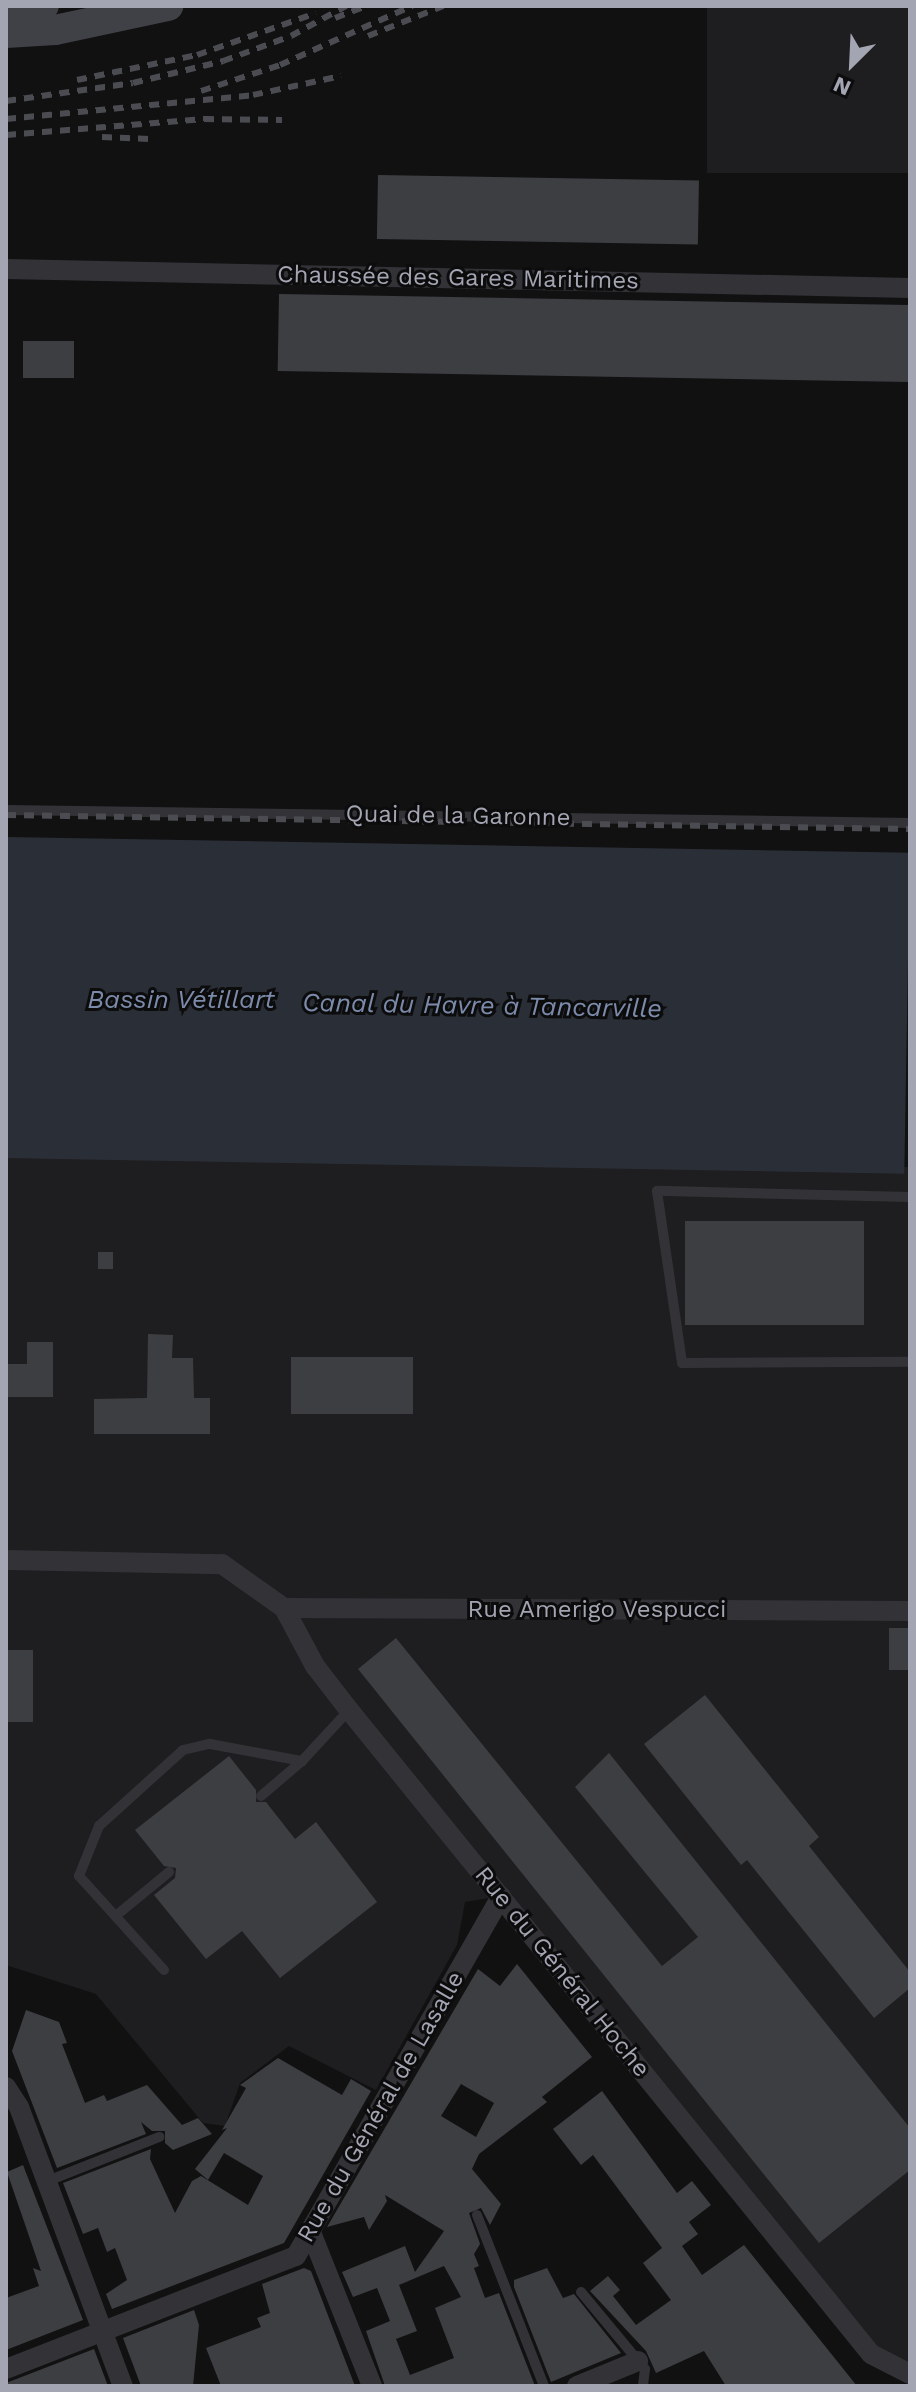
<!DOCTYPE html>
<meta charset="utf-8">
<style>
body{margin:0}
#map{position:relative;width:916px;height:2392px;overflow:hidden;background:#111112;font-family:"Work Sans",sans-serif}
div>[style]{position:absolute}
.built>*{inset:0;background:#1e1d1f;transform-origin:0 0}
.water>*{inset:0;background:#2a2f37;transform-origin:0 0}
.building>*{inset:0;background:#3d3e42;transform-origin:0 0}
.lane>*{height:10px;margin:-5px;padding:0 5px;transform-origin:5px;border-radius:5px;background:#333237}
.street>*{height:20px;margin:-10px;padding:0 10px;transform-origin:10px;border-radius:10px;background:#333237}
.secondary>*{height:30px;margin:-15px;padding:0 15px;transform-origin:15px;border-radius:15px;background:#404147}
.rail>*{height:6px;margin-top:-3px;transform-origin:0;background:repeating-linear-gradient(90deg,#4b4c52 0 10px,transparent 0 18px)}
span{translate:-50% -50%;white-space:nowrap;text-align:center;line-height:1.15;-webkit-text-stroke:6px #0c0c0d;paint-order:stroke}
.street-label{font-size:24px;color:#a3a5b2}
.water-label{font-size:26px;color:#7c8bab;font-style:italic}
.frame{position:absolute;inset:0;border:8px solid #a3a5b2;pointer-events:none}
.north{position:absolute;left:812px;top:24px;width:80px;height:80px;-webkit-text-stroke:6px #0c0c0d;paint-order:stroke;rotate:204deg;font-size:22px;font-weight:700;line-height:32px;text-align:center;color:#a3a5b2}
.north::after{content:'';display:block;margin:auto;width:28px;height:36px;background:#a3a5b2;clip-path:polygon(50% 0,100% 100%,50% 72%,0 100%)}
</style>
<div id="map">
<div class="built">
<i style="left:707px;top:6px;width:203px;height:167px"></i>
<i style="clip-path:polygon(6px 1158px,910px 1167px,910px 2374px,889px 2365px,501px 1896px,465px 1902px,457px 1945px,376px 2090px,289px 2046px,240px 2083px,225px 2126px,203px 2123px,96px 1994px,6px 1965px)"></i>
</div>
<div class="water">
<i style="left:6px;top:837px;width:904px;height:321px;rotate:1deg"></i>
</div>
<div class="building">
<i style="left:378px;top:175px;width:321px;height:64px;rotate:1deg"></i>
<i style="left:279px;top:294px;width:631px;height:77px;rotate:1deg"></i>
<i style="left:23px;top:341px;width:51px;height:37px"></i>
<i style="left:685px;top:1221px;width:179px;height:104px"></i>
<i style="left:98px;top:1252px;width:15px;height:17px"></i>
<i style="clip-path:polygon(148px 1334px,173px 1335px,172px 1358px,193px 1358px,194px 1398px,210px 1398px,210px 1434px,94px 1434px,94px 1399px,147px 1398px)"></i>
<i style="clip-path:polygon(27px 1342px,53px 1342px,53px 1397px,6px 1397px,6px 1364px,27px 1364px)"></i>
<i style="left:291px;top:1357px;width:122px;height:57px"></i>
<i style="left:889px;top:1628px;width:21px;height:42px"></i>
<i style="clip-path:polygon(396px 1638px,662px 1966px,698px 1937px,575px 1787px,609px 1753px,910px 2128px,910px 2170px,819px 2243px,358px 1669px)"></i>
<i style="left:6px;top:1650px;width:27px;height:72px"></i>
<i style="clip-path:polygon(705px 1695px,819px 1837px,809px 1846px,910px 1972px,910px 1988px,874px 2018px,747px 1860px,741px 1865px,644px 1744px)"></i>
<i style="clip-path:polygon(229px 1756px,256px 1790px,256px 1802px,266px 1802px,295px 1839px,316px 1822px,377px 1902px,280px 1978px,242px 1931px,206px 1959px,154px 1895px,175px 1878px,176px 1868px,164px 1866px,135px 1830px)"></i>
<i style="clip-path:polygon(evenodd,517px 1964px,592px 2057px,542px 2097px,547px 2102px,479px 2154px,472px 2169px,501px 2204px,490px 2225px,481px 2208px,469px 2213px,480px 2244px,474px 2254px,479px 2266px,474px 2268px,485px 2298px,499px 2293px,535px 2386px,385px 2386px,366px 2331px,390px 2321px,377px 2288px,353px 2297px,342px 2272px,405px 2246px,415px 2272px,444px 2231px,385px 2195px,387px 2201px,369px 2230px,364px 2217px,327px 2227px,478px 1969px,500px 1986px,517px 1964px,461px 2084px,494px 2103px,476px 2137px,441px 2116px,461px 2084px,517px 1964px,444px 2266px,461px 2297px,435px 2308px,454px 2358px,410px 2375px,396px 2339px,417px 2331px,399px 2285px,444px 2266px)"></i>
<i style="clip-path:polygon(26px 2010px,59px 2022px,67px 2043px,62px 2044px,85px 2103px,104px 2095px,107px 2101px,147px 2085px,182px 2125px,198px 2118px,212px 2134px,173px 2150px,165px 2143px,165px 2131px,152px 2131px,141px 2122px,146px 2134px,57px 2168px,12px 2051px)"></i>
<i style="clip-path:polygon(278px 2058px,342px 2095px,351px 2079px,371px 2091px,284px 2243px,112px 2309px,106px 2294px,127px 2280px,115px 2248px,107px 2252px,98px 2228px,83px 2234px,63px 2183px,151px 2149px,150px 2159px,175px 2213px,192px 2181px,201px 2176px,248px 2205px,263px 2176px,224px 2153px,208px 2180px,195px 2169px,227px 2128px,222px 2130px,246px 2088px,240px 2085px)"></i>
<i style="clip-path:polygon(602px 2091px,677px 2193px,692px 2181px,711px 2205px,689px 2222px,698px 2234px,682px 2246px,702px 2275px,744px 2245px,857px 2386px,726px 2386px,704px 2351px,656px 2373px,646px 2351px,590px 2291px,608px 2276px,620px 2290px,613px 2296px,636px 2325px,671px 2300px,643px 2263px,662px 2248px,593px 2155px,581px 2165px,553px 2129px)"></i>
<i style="clip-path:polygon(23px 2165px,83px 2320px,6px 2350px,6px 2298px,39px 2286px,33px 2268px,41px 2271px,7px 2172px)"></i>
<i style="clip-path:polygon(304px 2268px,311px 2271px,355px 2386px,221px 2386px,206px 2348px,261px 2327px,257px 2318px,270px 2313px,262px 2284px)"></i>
<i style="clip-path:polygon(547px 2268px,563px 2298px,574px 2294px,621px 2353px,551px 2382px,514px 2287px,514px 2280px)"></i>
<i style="clip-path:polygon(194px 2310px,199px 2325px,193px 2386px,141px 2386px,123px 2338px)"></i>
<i style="clip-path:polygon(94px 2349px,108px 2386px,6px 2386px,6px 2383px)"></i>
</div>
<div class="lane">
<i style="left:6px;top:810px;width:904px;rotate:0.82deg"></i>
<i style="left:910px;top:1197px;width:253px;rotate:-178.6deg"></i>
<i style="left:657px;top:1191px;width:174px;rotate:81.7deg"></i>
<i style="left:682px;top:1363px;width:228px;rotate:-0.3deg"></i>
<i style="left:261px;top:1796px;width:54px;rotate:-40.5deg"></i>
<i style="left:118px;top:1914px;width:66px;rotate:-39.5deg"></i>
<i style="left:164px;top:1970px;width:127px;rotate:-132.1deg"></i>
<i style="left:79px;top:1876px;width:54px;rotate:-68.2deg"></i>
<i style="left:99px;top:1826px;width:113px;rotate:-42.1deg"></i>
<i style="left:183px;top:1750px;width:28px;rotate:-13deg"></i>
<i style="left:210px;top:1744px;width:94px;rotate:10.5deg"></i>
<i style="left:302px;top:1761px;width:69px;rotate:-47.3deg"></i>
<i style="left:45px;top:2182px;width:123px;rotate:-21.5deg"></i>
<i style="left:477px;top:2215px;width:184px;rotate:68.6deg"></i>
<i style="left:581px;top:2292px;width:100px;rotate:50.3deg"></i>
<i style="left:645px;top:2369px;width:17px;rotate:97deg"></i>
</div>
<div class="street">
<i style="left:6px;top:269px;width:904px;rotate:1.2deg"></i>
<i style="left:6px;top:1560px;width:216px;rotate:1.1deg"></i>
<i style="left:222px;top:1564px;width:76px;rotate:35.4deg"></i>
<i style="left:284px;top:1608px;width:66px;rotate:61.9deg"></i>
<i style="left:315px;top:1666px;width:56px;rotate:52.3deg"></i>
<i style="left:349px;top:1710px;width:829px;rotate:50.97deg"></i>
<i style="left:871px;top:2354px;width:44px;rotate:27.1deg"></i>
<i style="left:284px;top:1608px;width:626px;rotate:0.27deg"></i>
<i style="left:6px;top:2087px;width:24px;rotate:57deg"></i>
<i style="left:19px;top:2107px;width:298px;rotate:69.6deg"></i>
<i style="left:310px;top:2230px;width:168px;rotate:68.3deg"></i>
<i style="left:6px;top:2369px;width:311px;rotate:-21.3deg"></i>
<i style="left:296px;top:2256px;width:414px;rotate:-60.3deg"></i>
<i style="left:577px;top:2386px;width:66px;rotate:-22.3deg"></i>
</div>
<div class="secondary">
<i style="left:6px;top:9px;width:38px;rotate:-5deg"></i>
<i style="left:6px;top:33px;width:49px;rotate:-3.5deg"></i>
<i style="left:55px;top:30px;width:116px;rotate:-12deg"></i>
</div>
<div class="rail">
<i style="left:335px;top:18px;width:33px;rotate:-21deg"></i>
<i style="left:368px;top:36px;width:81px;rotate:-21.8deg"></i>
<i style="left:77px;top:80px;width:123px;rotate:-11.8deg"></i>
<i style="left:197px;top:55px;width:126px;rotate:-19.4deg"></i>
<i style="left:201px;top:91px;width:83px;rotate:-18.2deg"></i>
<i style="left:280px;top:65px;width:145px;rotate:-24.1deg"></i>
<i style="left:6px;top:101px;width:128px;rotate:-8.1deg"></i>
<i style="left:133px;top:83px;width:93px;rotate:-13.7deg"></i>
<i style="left:223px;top:61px;width:72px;rotate:-20.2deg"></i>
<i style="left:291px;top:36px;width:63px;rotate:-28.6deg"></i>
<i style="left:6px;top:119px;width:248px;rotate:-5.5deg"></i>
<i style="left:253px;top:95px;width:90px;rotate:-12.2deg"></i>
<i style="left:6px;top:135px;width:199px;rotate:-4.6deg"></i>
<i style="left:204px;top:119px;width:78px;rotate:0.7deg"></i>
<i style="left:102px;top:137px;width:48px;rotate:2.4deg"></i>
<i style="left:6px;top:815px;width:904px;rotate:0.89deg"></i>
</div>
<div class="street-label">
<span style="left:458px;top:278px;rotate:1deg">Chaussée des Gares Maritimes</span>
<span style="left:458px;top:816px;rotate:1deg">Quai de la Garonne</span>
<span style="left:597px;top:1610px">Rue Amerigo Vespucci</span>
<span style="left:562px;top:1972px;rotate:51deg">Rue du Général Hoche</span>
<span style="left:381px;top:2107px;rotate:-60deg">Rue du Général de Lasalle</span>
</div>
<div class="water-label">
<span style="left:181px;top:1000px">Bassin Vétillart</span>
<span style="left:482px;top:1006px;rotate:1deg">Canal du Havre à Tancarville</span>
</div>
<div class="frame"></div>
<div class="north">N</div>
</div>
